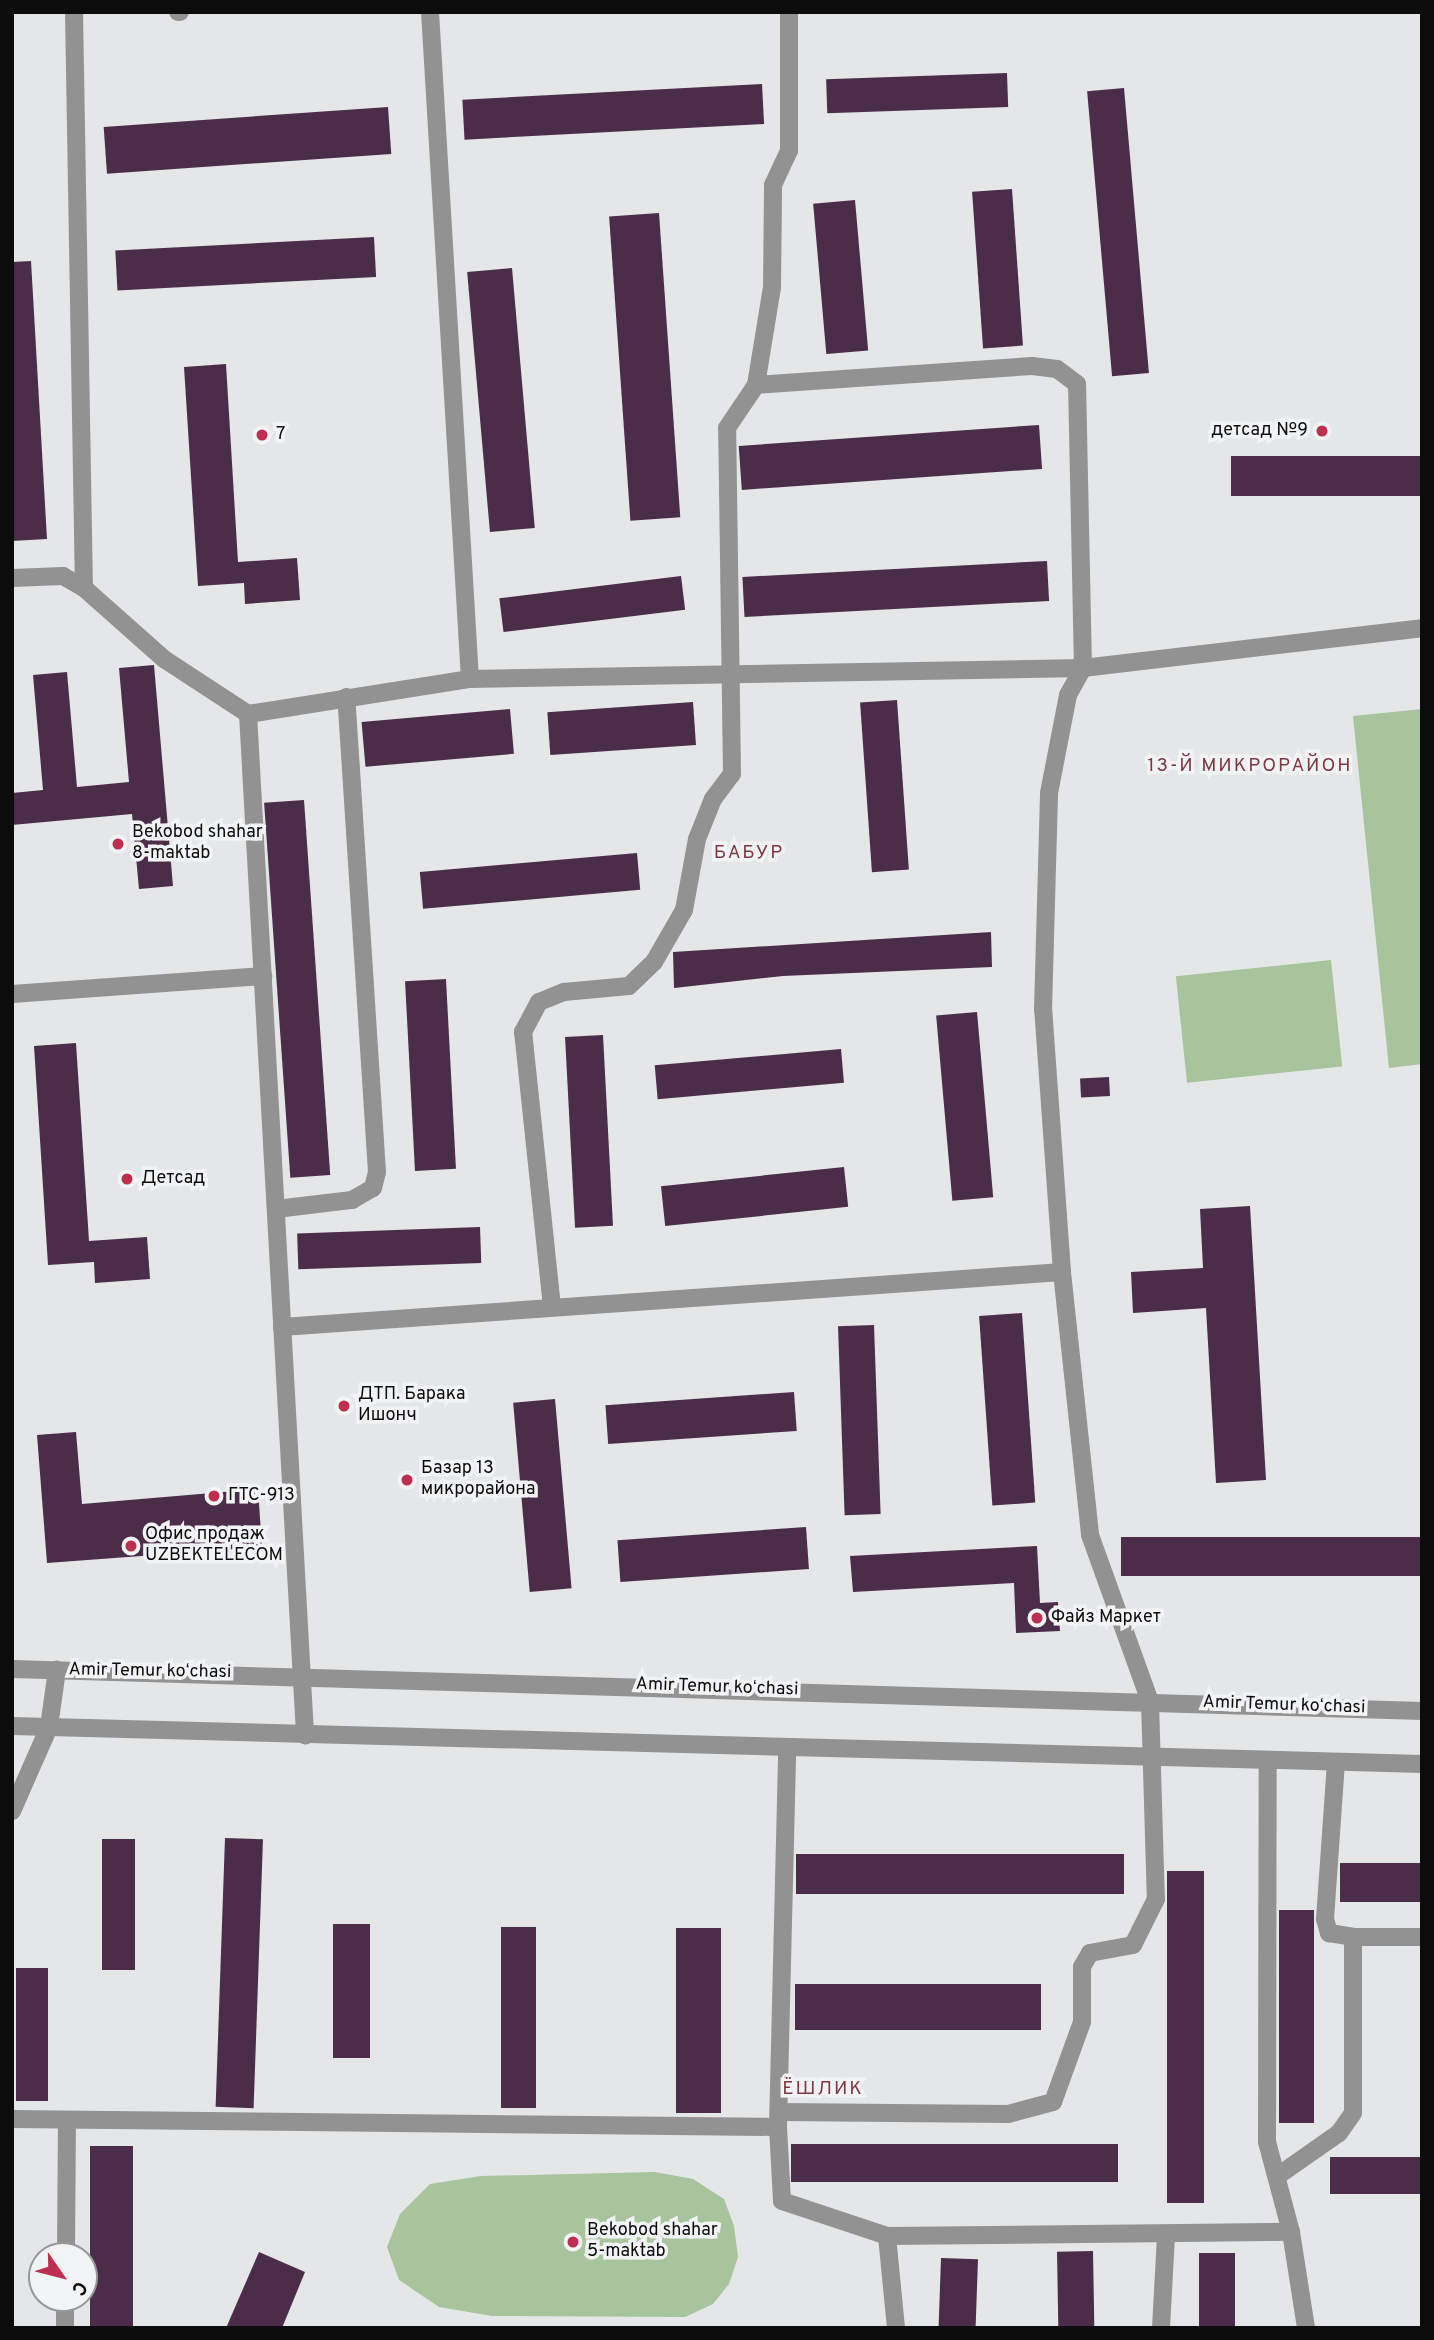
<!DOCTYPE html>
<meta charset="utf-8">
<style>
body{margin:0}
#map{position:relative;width:1434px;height:2340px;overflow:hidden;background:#e5e6e7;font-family:Overpass,sans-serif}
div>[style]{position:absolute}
.green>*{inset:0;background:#a7c49c;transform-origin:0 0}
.building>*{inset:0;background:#4b2d4a;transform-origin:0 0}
.minor>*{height:18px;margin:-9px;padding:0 9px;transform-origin:9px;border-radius:9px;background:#939292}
.dots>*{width:19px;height:19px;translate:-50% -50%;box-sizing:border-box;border:4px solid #f2f3f4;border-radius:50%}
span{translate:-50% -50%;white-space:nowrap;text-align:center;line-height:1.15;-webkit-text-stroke:7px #f2f3f4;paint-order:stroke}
.poi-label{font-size:18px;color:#0c0c0d}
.right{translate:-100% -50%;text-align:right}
.left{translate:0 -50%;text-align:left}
.street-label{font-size:18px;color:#0c0c0d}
.neighbourhood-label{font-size:19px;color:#7e3641;letter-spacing:2px}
.frame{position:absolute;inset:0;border:14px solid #0c0c0d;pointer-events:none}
.north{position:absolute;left:28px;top:2242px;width:70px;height:70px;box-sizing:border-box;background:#f2f3f4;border:2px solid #969798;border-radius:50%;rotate:125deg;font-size:19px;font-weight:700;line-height:28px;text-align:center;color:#0c0c0d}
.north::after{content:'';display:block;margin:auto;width:24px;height:32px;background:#be2e4f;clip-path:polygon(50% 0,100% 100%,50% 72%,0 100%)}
</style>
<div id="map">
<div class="green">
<i style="clip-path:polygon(1422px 709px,1422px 1064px,1389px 1068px,1353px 716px)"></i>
<i style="left:1331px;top:960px;width:107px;height:156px;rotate:84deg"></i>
<i style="clip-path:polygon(655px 2172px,693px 2179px,724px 2199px,734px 2226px,738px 2257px,729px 2284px,713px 2304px,685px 2317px,492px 2316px,439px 2307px,399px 2280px,387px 2247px,400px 2214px,430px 2184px,481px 2176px)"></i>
</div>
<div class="building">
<i style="left:1007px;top:73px;width:34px;height:181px;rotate:88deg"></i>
<i style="left:762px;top:84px;width:40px;height:300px;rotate:87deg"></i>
<i style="left:1124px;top:88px;width:286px;height:37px;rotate:85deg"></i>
<i style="left:388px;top:107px;width:47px;height:285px;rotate:86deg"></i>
<i style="left:1012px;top:189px;width:157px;height:40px;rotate:86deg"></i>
<i style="left:855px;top:200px;width:151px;height:42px;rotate:85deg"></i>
<i style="left:659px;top:213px;width:305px;height:50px;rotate:86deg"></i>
<i style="left:374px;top:237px;width:40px;height:259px;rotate:87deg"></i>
<i style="clip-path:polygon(31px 261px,47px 539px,12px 541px,12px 262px)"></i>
<i style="left:512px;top:268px;width:261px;height:45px;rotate:85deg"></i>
<i style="clip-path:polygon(226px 364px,238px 562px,297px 558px,300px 600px,245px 604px,244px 583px,198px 586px,184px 367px)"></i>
<i style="left:1039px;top:425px;width:44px;height:301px;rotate:86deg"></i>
<i style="left:1422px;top:456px;width:40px;height:191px;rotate:90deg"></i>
<i style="left:1047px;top:561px;width:40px;height:305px;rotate:87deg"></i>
<i style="left:681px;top:576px;width:34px;height:183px;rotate:83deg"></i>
<i style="clip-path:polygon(154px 665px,173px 886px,139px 889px,132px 814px,12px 825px,12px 793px,43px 790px,33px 675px,67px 672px,77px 787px,129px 782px,119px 668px)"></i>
<i style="left:897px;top:700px;width:170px;height:37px;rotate:86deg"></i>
<i style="left:693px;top:702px;width:43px;height:146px;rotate:86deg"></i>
<i style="left:510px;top:709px;width:45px;height:149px;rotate:85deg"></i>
<i style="left:304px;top:800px;width:376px;height:40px;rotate:86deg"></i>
<i style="left:637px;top:853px;width:37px;height:218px;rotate:85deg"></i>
<i style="clip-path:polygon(991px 932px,992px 967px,783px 976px,674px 988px,673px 952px)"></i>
<i style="left:446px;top:979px;width:190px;height:41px;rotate:87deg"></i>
<i style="left:977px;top:1012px;width:186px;height:41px;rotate:85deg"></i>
<i style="left:603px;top:1035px;width:191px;height:38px;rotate:87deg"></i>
<i style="clip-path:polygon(76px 1043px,89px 1241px,147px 1237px,150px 1279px,95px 1283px,94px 1262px,48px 1265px,34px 1046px)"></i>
<i style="left:841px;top:1049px;width:34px;height:187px;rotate:85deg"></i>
<i style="left:1109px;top:1077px;width:19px;height:29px;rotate:87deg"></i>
<i style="left:844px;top:1167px;width:40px;height:184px;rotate:84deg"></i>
<i style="clip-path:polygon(1250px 1206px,1266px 1480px,1216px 1483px,1206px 1308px,1133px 1313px,1131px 1272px,1203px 1268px,1200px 1209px)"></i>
<i style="left:480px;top:1227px;width:36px;height:183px;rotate:88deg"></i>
<i style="left:1022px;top:1313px;width:190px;height:43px;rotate:86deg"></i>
<i style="left:874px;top:1325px;width:189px;height:36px;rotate:88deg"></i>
<i style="left:794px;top:1392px;width:39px;height:189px;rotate:86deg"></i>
<i style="left:555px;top:1399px;width:190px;height:42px;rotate:85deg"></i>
<i style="clip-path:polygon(76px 1432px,82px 1504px,258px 1489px,262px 1547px,47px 1563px,37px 1435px)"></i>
<i style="left:806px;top:1527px;width:42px;height:189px;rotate:86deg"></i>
<i style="left:1422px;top:1537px;width:39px;height:301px;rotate:90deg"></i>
<i style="clip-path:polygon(1037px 1546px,1040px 1603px,1058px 1602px,1060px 1631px,1016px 1633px,1014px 1583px,853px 1592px,850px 1556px)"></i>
<i style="left:225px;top:1838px;width:38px;height:269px;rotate:2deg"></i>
<i style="left:102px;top:1839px;width:33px;height:131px"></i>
<i style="left:1124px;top:1854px;width:40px;height:328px;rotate:90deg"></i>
<i style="left:1340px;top:1863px;width:82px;height:39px"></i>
<i style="left:1204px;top:1871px;width:332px;height:37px;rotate:90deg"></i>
<i style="left:1279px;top:1910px;width:35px;height:213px"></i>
<i style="left:333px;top:1924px;width:37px;height:134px"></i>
<i style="left:501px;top:1927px;width:35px;height:181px"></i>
<i style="left:676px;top:1928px;width:45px;height:185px"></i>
<i style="left:48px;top:1968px;width:133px;height:32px;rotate:90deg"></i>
<i style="left:795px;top:1984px;width:246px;height:46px"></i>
<i style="left:1118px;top:2144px;width:38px;height:327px;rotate:90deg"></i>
<i style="left:90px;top:2146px;width:43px;height:182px"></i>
<i style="left:1422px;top:2157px;width:37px;height:92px;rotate:90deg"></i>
<i style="left:1093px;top:2251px;width:77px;height:36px;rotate:89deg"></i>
<i style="clip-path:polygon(259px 2252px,305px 2272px,282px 2328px,226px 2328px)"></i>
<i style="left:1199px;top:2253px;width:36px;height:75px"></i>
<i style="left:941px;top:2258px;width:37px;height:70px;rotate:2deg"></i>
</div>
<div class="minor">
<i style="left:74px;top:12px;width:576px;rotate:89.01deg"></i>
<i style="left:178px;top:12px;width:2px"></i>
<i style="left:12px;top:578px;width:51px;rotate:-2.2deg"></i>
<i style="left:63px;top:576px;width:24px;rotate:30deg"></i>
<i style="left:84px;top:588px;width:107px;rotate:41.6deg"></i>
<i style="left:164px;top:659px;width:100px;rotate:33.2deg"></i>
<i style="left:248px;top:714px;width:225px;rotate:-9deg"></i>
<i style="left:470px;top:679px;width:668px;rotate:-93.43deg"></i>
<i style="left:470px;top:679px;width:613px;rotate:-1.03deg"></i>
<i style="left:1083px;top:668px;width:284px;rotate:-91.2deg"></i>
<i style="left:1077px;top:384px;width:25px;rotate:-143deg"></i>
<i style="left:1057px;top:369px;width:25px;rotate:-173deg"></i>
<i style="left:1032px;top:366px;width:277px;rotate:176.1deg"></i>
<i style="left:248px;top:714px;width:1023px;rotate:86.8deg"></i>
<i style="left:12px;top:994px;width:252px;rotate:-4.1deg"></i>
<i style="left:276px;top:1209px;width:77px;rotate:-6.8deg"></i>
<i style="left:352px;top:1200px;width:24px;rotate:-30deg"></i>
<i style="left:373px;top:1188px;width:16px;rotate:-76deg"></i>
<i style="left:377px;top:1172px;width:476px;rotate:-93.7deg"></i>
<i style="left:1062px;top:1272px;width:263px;rotate:-94.1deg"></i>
<i style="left:1043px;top:1010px;width:217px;rotate:-88.4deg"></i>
<i style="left:1049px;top:793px;width:100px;rotate:-79deg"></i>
<i style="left:1068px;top:695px;width:31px;rotate:-61deg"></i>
<i style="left:1083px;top:668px;width:341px;rotate:-6.7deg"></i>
<i style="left:552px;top:1307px;width:277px;rotate:-96deg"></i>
<i style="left:523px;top:1032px;width:34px;rotate:-62deg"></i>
<i style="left:539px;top:1002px;width:27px;rotate:-22deg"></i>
<i style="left:564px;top:992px;width:65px;rotate:-5.3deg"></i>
<i style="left:629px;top:986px;width:35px;rotate:-44deg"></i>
<i style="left:654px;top:962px;width:60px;rotate:-60deg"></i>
<i style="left:684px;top:910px;width:72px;rotate:-79.6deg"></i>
<i style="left:697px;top:839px;width:43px;rotate:-68.2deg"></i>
<i style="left:713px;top:799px;width:31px;rotate:-53deg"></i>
<i style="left:732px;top:774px;width:346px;rotate:-90.8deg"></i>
<i style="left:727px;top:428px;width:52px;rotate:-56deg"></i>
<i style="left:756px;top:385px;width:99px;rotate:-80.7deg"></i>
<i style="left:772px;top:287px;width:102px;rotate:-89.4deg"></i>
<i style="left:773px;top:185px;width:38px;rotate:-65deg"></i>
<i style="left:789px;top:151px;width:139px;rotate:-90deg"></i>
<i style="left:282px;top:1327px;width:782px;rotate:-4.03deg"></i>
<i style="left:1062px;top:1272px;width:264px;rotate:83.9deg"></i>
<i style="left:1090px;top:1535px;width:177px;rotate:70.2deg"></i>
<i style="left:1150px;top:1702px;width:197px;rotate:88.3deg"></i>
<i style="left:1156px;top:1899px;width:51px;rotate:116.6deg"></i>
<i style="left:1133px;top:1945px;width:44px;rotate:169.5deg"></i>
<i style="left:1090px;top:1953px;width:16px;rotate:120deg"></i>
<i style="left:1082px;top:1967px;width:55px;rotate:90deg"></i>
<i style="left:1082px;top:2022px;width:85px;rotate:109.9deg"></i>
<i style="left:1053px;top:2102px;width:47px;rotate:165.1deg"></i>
<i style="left:1008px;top:2114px;width:229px;rotate:-179.5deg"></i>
<i style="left:12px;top:1669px;width:1411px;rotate:1.71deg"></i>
<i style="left:12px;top:1726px;width:1411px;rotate:1.54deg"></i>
<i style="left:1336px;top:1762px;width:157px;rotate:94deg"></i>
<i style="left:1325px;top:1919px;width:15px;rotate:74deg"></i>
<i style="left:1329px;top:1933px;width:24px;rotate:9deg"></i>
<i style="left:12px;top:1811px;width:92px;rotate:-66.2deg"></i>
<i style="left:49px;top:1727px;width:58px;rotate:-82deg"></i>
<i style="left:12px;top:2119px;width:766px;rotate:0.6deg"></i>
<i style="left:778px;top:2127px;width:380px;rotate:-88.6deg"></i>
<i style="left:778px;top:2127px;width:74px;rotate:86.9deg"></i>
<i style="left:782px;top:2201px;width:111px;rotate:18.4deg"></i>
<i style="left:887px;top:2236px;width:404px;rotate:-0.6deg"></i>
<i style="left:1291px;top:2232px;width:93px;rotate:-104.9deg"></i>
<i style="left:1267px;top:2142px;width:382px;rotate:-89.9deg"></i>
<i style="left:1279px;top:2175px;width:73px;rotate:-35deg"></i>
<i style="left:1339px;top:2133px;width:24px;rotate:-55deg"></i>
<i style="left:1353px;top:2113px;width:176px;rotate:-90deg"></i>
<i style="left:1353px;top:1937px;width:69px"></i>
<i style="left:1291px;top:2232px;width:97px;rotate:81.1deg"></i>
<i style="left:887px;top:2236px;width:92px;rotate:84.4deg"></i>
<i style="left:66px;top:2256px;width:135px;rotate:-89.6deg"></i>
<i style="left:65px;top:2328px;width:30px;rotate:-90deg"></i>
<i style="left:1161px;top:2328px;width:92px;rotate:-86.9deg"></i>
</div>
<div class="dots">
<i style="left:1322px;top:431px;background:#be2e4f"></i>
<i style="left:262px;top:435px;background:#be2e4f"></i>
<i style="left:118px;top:844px;background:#be2e4f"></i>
<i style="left:127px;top:1179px;background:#be2e4f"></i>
<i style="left:344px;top:1406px;background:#be2e4f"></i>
<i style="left:407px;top:1480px;background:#be2e4f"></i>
<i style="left:214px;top:1496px;background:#be2e4f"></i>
<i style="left:131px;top:1546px;background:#be2e4f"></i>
<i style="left:1037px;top:1618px;background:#be2e4f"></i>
<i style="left:573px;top:2242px;background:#be2e4f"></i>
</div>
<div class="poi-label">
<span class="right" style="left:1308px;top:431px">детсад №9</span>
<span class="left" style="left:276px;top:435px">7</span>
<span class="left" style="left:132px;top:844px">Bekobod shahar<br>8-maktab</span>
<span class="left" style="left:141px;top:1179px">Детсад</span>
<span class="left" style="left:358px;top:1406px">ДТП. Барака<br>Ишонч</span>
<span class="left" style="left:421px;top:1480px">Базар 13<br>микрорайона</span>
<span class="left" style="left:228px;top:1496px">ГТС-913</span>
<span class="left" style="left:145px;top:1546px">Офис продаж<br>UZBEKTELECOM</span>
<span class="left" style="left:1051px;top:1618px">Файз Маркет</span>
<span class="left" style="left:587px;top:2242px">Bekobod shahar<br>5-maktab</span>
</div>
<div class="street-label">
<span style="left:150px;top:1672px;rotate:1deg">Amir Temur koʻchasi</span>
<span style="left:717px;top:1688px;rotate:2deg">Amir Temur koʻchasi</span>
<span style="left:1284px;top:1706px;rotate:2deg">Amir Temur koʻchasi</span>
</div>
<div class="neighbourhood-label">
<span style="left:1250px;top:767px">13-Й МИКРОРАЙОН</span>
<span style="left:749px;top:854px">БАБУР</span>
<span style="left:823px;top:2090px">ЁШЛИК</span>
</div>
<div class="frame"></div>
<div class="north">С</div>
</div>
